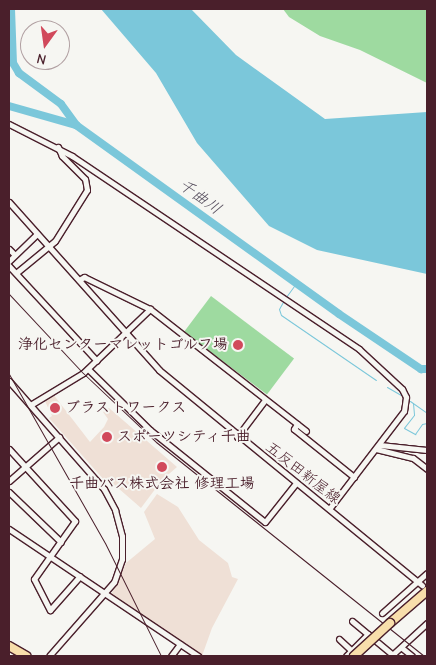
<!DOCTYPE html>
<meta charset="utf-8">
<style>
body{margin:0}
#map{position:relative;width:436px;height:665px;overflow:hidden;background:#f6f6f2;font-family:"Comic Neue","Klee One",sans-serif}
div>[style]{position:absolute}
.built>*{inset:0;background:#efe0d6}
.green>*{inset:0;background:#9edaa0;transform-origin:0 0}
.water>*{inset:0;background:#7bc7da}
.stream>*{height:1px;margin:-0.5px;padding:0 0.5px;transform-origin:0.5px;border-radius:0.5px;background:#7bc7da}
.river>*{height:8px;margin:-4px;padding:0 4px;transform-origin:4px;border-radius:4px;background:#7bc7da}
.roads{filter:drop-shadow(1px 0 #4a1f2b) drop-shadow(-1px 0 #4a1f2b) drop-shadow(0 1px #4a1f2b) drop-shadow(0 -1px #4a1f2b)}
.minor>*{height:5px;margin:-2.5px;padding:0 2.5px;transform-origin:2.5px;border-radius:2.5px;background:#f6f6f2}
.highway>*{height:8px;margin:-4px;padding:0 4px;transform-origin:4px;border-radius:4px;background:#f8deab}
.rail>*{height:1px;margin:-0.5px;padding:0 0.5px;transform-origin:0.5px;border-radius:0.5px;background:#4a1f2b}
.bridges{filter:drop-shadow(1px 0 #4a1f2b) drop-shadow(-1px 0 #4a1f2b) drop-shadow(0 1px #4a1f2b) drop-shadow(0 -1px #4a1f2b)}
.highway-bridge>*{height:8px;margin:-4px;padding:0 4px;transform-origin:4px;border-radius:4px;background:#f8deab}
.dots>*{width:14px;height:14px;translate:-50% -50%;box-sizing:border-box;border:2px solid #f6f6f2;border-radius:50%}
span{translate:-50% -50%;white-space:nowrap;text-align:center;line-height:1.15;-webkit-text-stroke:4px #f6f6f2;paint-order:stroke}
.poi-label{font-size:15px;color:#4a1f2b;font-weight:700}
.right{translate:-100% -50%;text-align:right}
.left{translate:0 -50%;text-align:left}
.street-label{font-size:15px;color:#4a1f2b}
.water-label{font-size:16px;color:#595160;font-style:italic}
.frame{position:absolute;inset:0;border:10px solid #4a1f2b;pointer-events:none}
.north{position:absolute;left:20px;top:20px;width:50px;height:50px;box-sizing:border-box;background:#f6f6f2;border:1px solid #b1a0a2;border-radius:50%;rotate:194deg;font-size:14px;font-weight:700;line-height:20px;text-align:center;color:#4a1f2b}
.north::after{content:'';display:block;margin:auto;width:18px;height:22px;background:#d1495b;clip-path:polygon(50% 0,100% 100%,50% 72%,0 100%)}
</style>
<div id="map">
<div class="built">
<i style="clip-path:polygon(53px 394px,90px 442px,104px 427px,108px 419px,103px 412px,109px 408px,177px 467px,162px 480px,141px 508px,110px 481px,105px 481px,49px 418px,52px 416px,44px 399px)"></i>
<i style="clip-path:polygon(157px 494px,178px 507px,199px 540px,228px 563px,232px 577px,238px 579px,212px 628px,202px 656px,111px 595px,126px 563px,155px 539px,144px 512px)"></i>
</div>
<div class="green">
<i style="clip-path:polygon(283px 9px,427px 9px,427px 83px,360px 50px,320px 36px,289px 17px)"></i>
<i style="left:211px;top:296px;width:104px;height:45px;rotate:37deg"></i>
</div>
<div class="water">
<i style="clip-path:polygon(101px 9px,191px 9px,236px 55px,325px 119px,427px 112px,427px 274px,317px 250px,269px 226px,197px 143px,156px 73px)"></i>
</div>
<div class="stream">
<i style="left:286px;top:297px;width:17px;rotate:-54deg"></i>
<i style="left:284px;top:300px;width:10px;rotate:119deg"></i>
<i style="left:279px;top:309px;width:6px;rotate:72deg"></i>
<i style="left:281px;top:315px;width:115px;rotate:34.4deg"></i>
<i style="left:387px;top:387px;width:16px;rotate:30deg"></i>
<i style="left:410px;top:401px;width:21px;rotate:35deg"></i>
<i style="left:413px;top:403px;width:12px;rotate:85deg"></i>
<i style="left:414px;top:415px;width:16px;rotate:128deg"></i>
<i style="left:404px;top:428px;width:13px;rotate:29deg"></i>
<i style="left:415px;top:434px;width:12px;rotate:-55deg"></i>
<i style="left:422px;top:424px;width:5px;rotate:-11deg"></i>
</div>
<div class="river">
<i style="left:11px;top:9px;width:54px;rotate:87.9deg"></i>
<i style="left:13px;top:63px;width:12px;rotate:59deg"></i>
<i style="left:19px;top:73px;width:52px;rotate:36.4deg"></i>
<i style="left:61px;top:104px;width:26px;rotate:54deg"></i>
<i style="left:76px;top:125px;width:324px;rotate:35.7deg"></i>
<i style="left:339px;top:314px;width:99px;rotate:33.9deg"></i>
<i style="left:421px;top:369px;width:6px"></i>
<i style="left:9px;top:106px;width:70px;rotate:15.8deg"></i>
</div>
<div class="roads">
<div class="minor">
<i style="left:9px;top:124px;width:71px;rotate:26.9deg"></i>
<i style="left:72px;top:156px;width:346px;rotate:33.9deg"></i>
<i style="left:359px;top:349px;width:59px;rotate:42.9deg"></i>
<i style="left:402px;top:389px;width:9px;rotate:63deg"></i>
<i style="left:406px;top:397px;width:14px;rotate:98deg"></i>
<i style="left:404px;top:411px;width:123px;rotate:127.4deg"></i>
<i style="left:9px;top:202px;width:225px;rotate:48.2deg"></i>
<i style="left:159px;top:370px;width:340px;rotate:39.3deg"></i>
<i style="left:9px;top:249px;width:8px;rotate:45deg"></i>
<i style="left:9px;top:261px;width:39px;rotate:-44deg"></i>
<i style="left:9px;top:266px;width:129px;rotate:47.2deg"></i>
<i style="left:16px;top:273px;width:50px;rotate:-39.4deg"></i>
<i style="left:55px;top:241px;width:60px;rotate:-57.9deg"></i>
<i style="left:87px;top:190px;width:11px;rotate:-100deg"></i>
<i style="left:85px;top:179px;width:33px;rotate:-135deg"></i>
<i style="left:62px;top:156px;width:10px;rotate:-114deg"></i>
<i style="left:79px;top:280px;width:6px;rotate:-31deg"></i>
<i style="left:84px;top:277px;width:73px;rotate:25.9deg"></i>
<i style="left:150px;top:309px;width:198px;rotate:38deg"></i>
<i style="left:88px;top:369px;width:87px;rotate:44.5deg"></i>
<i style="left:150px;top:430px;width:147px;rotate:38.7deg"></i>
<i style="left:265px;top:522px;width:50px;rotate:-51.5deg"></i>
<i style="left:9px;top:381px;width:144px;rotate:48.7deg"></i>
<i style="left:104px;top:489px;width:24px;rotate:62deg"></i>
<i style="left:115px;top:510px;width:27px;rotate:75deg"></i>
<i style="left:122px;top:536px;width:23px;rotate:90deg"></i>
<i style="left:122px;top:559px;width:24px;rotate:109deg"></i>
<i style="left:114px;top:582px;width:98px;rotate:131.3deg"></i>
<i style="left:32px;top:404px;width:60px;rotate:-31.3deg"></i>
<i style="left:83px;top:373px;width:93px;rotate:-43.7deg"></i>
<i style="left:297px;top:424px;width:6px;rotate:121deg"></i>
<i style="left:294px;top:429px;width:77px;rotate:38.7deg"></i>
<i style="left:237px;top:437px;width:46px;rotate:-52.9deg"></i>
<i style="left:380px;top:445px;width:47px;rotate:6.1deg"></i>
<i style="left:9px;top:449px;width:98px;rotate:47.5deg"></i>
<i style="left:75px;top:521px;width:71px;rotate:125.3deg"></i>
<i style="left:34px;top:579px;width:35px;rotate:63deg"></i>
<i style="left:50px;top:610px;width:45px;rotate:-48.6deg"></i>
<i style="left:376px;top:449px;width:38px;rotate:14deg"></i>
<i style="left:413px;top:458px;width:18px;rotate:38deg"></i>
<i style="left:9px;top:481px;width:67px;rotate:-41.3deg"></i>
<i style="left:9px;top:492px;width:72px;rotate:43.9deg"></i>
<i style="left:9px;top:529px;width:228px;rotate:33.9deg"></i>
<i style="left:382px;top:613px;width:60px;rotate:-41.6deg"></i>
<i style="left:352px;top:621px;width:53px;rotate:39.7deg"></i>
<i style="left:339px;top:639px;width:16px;rotate:43deg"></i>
<i style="left:402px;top:648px;width:13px;rotate:39deg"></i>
<i style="left:171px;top:656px;width:15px;rotate:-53deg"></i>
<i style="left:346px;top:656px;width:31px;rotate:-45deg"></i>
<i style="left:391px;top:656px;width:49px;rotate:-42.5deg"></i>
</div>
<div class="highway">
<i style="left:390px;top:623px;width:49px;rotate:-40.9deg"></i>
<i style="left:9px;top:646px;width:20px;rotate:30deg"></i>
</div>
</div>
<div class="rail">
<i style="left:9px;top:294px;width:108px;rotate:46.9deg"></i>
<i style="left:83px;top:373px;width:100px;rotate:43.4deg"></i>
<i style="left:156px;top:442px;width:343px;rotate:38.6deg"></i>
<i style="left:9px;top:374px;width:194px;rotate:60.4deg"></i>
<i style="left:105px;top:543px;width:126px;rotate:63.6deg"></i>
</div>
<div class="bridges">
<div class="highway-bridge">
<i style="left:354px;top:656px;width:49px;rotate:-42.5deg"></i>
</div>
</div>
<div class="dots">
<i style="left:238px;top:345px;background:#d1495b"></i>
<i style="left:55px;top:408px;background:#d1495b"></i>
<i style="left:107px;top:437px;background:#d1495b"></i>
<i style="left:162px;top:467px;background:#d1495b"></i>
</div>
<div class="poi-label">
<span class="right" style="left:228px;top:345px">浄化センターマレットゴルフ場</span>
<span class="left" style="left:65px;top:408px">ブラストワークス</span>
<span class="left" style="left:117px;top:437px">スポーツシティ千曲</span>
<span style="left:162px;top:484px">千曲バス株式会社 修理工場</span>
</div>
<div class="street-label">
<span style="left:303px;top:473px;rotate:38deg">五反田新屋線</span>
</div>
<div class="water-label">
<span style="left:200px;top:197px;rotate:36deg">千曲川</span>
</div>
<div class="frame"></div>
<div class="north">N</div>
</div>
